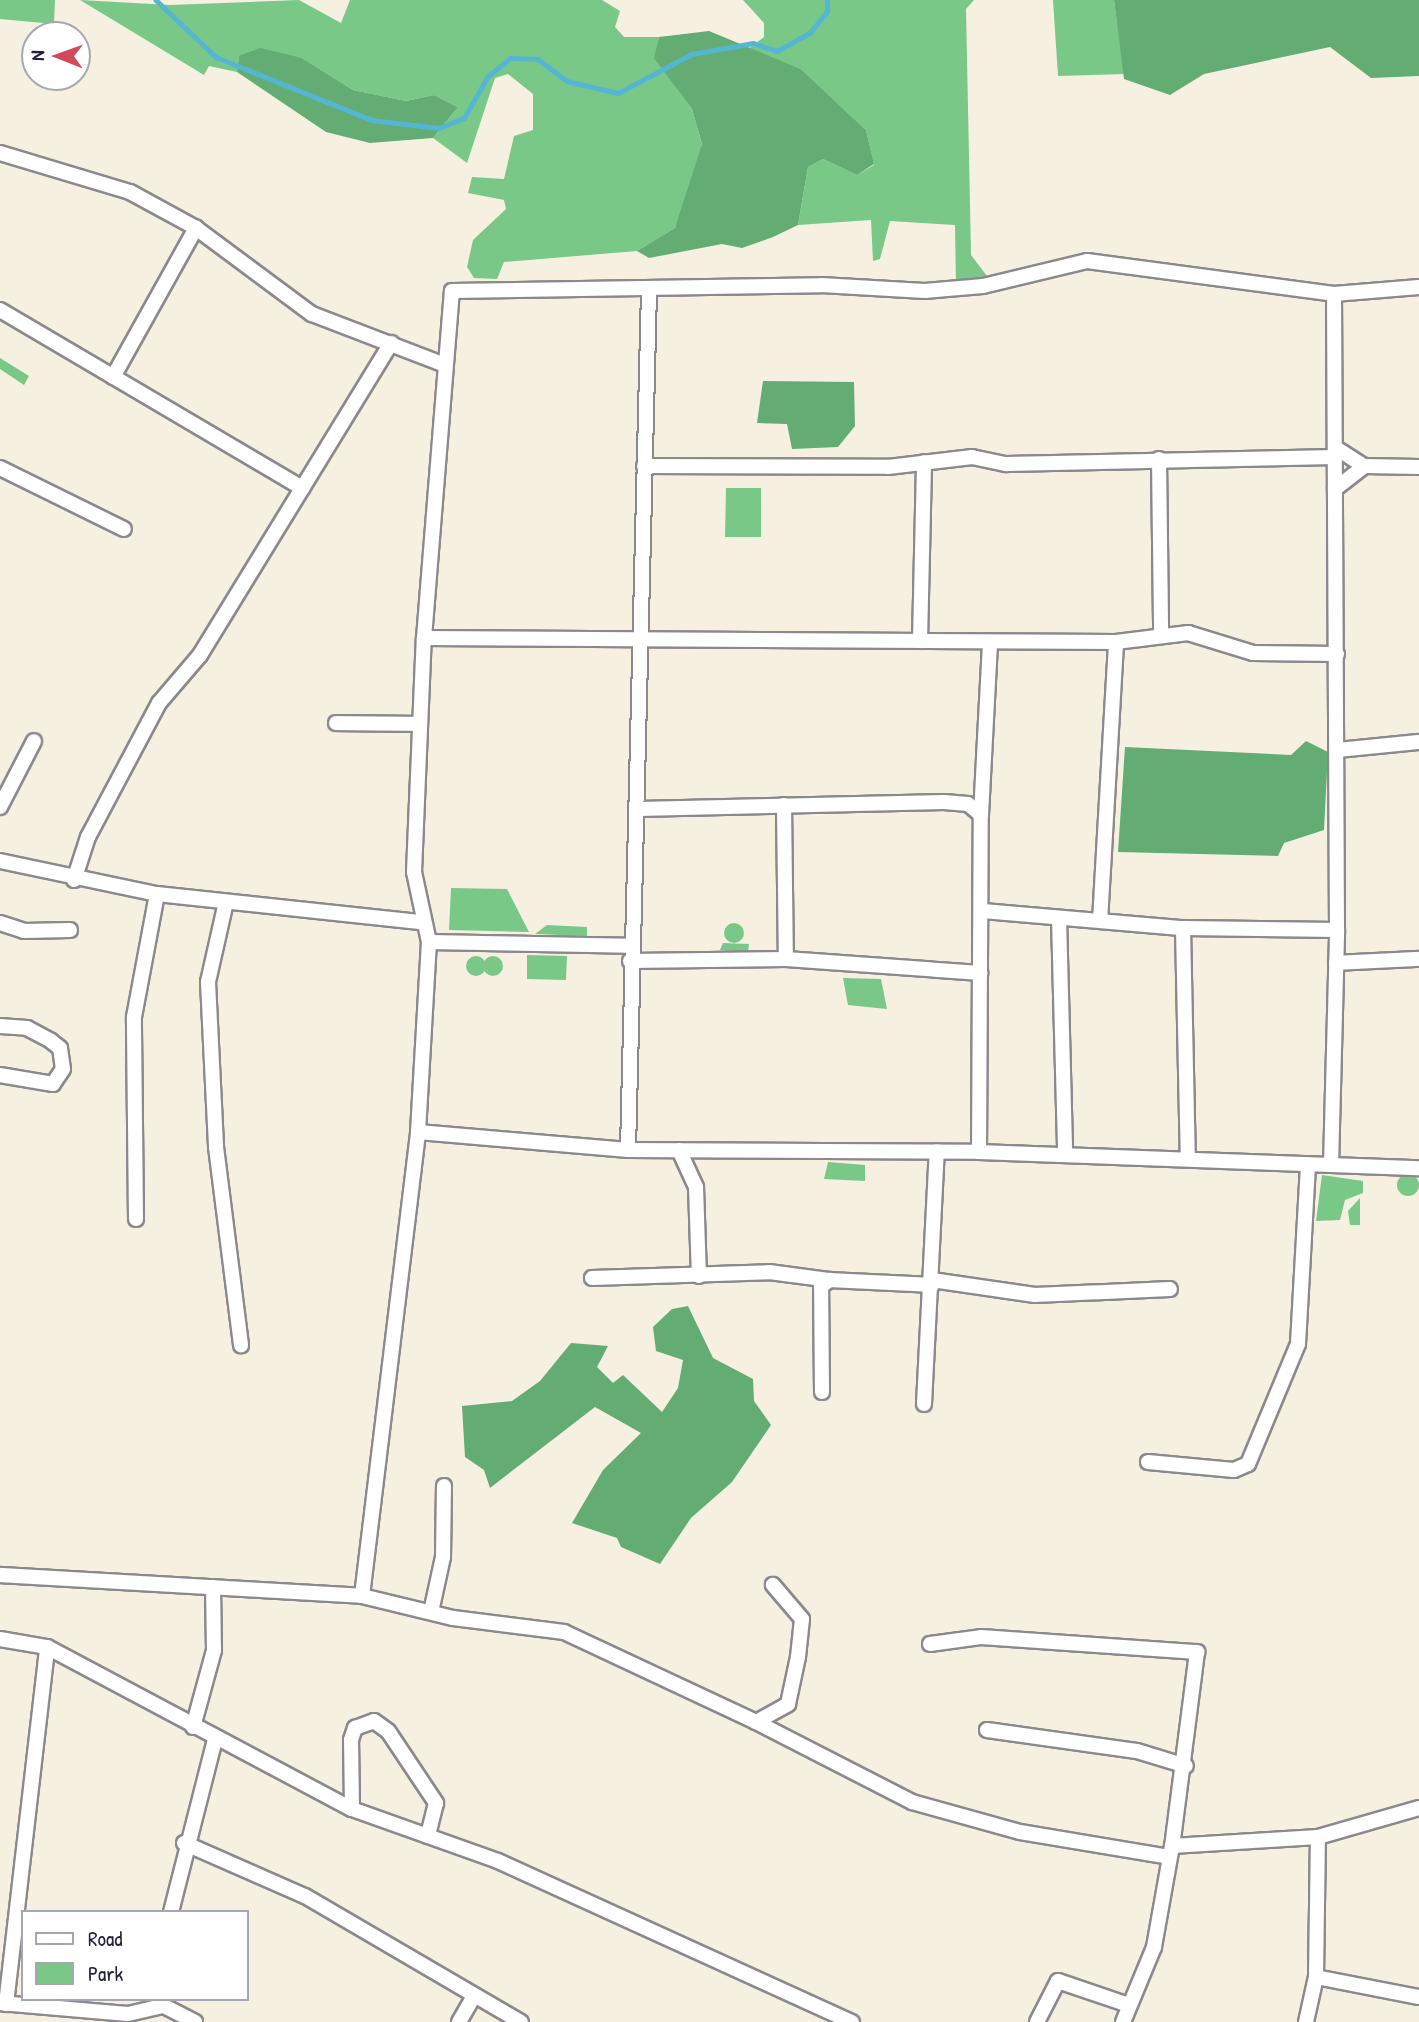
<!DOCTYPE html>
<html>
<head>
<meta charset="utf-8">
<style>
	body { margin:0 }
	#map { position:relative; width:1419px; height:2022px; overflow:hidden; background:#f5f0df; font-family:"Patrick Hand",sans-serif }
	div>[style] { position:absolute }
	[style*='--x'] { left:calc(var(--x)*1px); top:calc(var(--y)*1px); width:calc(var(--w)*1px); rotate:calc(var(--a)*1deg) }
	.green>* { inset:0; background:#7ac887 }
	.round { border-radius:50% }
	.forest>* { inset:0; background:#63ac74 }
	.stream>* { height:4.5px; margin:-2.25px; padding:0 2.25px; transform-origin:2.25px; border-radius:2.25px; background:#55b6d3 }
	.roads { filter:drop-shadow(2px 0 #8c898d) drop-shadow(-2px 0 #8c898d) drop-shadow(0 2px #8c898d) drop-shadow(0 -2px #8c898d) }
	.street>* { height:14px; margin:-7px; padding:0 7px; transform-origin:7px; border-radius:7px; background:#fff }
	span { translate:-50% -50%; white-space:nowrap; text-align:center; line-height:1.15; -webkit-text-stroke:5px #fff; paint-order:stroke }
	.legend { position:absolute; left:21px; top:1910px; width:228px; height:91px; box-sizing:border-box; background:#fff; border:2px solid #a7a7b1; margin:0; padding:9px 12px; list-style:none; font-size:21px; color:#22223b }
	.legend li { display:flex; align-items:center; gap:14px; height:35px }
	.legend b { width:35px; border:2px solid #a7a7b1 }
	.north { position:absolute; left:21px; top:21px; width:70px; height:70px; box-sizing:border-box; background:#fff; border:2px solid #a7a7b1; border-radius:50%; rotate:271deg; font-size:19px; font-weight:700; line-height:28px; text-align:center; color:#22223b }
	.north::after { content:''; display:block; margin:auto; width:24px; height:32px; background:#d1495b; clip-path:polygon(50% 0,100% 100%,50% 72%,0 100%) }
</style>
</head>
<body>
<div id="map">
	<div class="green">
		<div style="clip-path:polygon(0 0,55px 0,54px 24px,0 19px)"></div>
		<div style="clip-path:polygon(80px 0,170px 5px,299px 0,341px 23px,350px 0,602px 0,620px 11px,615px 27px,624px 37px,659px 37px,655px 58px,692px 109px,702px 144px,693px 185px,675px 228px,637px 251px,504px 262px,497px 279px,474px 278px,467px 267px,473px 240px,506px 209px,504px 200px,468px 193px,472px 177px,504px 179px,514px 136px,533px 130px,533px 94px,508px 74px,495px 78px,467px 163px,433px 138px,458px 107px,434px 95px,406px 101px,353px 90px,302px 58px,239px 56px,237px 72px,209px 66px,204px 75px)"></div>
		<div style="clip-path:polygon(743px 0,974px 0,966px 9px,971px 255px,990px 280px,956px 287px,955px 225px,890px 221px,880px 259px,873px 261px,871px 220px,798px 225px,808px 167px,823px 159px,857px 175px,874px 165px,866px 130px,801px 69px,748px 49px,764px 37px,764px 23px)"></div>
		<div style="clip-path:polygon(1053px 0,1114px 0,1124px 74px,1058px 76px)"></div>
		<div style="clip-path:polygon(0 358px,29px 376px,24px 385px,0 369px)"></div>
		<div style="clip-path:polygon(726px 488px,761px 488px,761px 537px,725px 537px)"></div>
		<div style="clip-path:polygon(451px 888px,507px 889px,529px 932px,449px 930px)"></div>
		<div class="round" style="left:724px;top:923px;width:20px;height:20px"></div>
		<div style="clip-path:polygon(547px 925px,587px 927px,587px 936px,535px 934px)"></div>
		<div style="clip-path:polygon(723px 943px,749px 944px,748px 952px,720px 950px)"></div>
		<div style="clip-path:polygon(527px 955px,567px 956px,566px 980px,527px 979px)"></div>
		<div class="round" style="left:466px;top:956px;width:20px;height:20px"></div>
		<div class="round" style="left:483px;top:956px;width:20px;height:20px"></div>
		<div style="clip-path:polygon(843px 978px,881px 979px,887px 1009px,848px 1005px)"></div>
		<div style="clip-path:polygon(828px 1162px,865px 1165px,865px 1181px,824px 1179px)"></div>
		<div class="round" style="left:1397px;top:1174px;width:22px;height:22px"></div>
		<div style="clip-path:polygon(1322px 1175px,1363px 1181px,1363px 1193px,1345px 1200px,1340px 1220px,1316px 1221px)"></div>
		<div style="clip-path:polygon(1360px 1198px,1360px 1225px,1350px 1225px,1348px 1211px)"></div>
	</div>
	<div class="forest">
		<div style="clip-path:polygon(1114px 0,1419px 0,1419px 76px,1371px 78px,1330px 47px,1204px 74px,1170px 95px,1124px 79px)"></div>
		<div style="clip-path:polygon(709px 31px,801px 69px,866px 130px,874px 164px,857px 175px,823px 159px,808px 167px,798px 225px,773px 237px,742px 248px,722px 244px,649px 258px,637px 251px,675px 228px,702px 144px,692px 109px,654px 58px,659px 37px)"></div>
		<div style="clip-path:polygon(260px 48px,302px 58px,353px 90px,406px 101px,434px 95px,458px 107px,433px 138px,370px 143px,326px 132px,237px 72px,239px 56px)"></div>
		<div style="clip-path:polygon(763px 381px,854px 382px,855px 426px,838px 447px,792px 449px,787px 424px,757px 423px)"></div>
		<div style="clip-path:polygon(1306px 741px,1328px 752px,1324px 830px,1284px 843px,1278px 856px,1118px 852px,1125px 747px,1291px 755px)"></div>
		<div style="clip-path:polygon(688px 1306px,713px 1358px,753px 1379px,754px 1401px,771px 1425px,732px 1482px,691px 1518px,660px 1564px,621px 1547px,617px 1538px,572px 1523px,603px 1470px,641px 1433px,595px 1407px,490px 1488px,484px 1470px,465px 1457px,462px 1406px,512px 1401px,540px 1381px,571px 1343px,608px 1346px,597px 1367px,613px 1383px,623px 1375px,662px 1412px,678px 1388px,683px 1360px,656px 1351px,653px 1327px,672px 1309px)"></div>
	</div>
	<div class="stream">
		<div style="--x:156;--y:0;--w:83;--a:43.5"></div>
		<div style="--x:216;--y:57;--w:168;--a:22"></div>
		<div style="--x:372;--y:120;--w:67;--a:6.8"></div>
		<div style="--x:439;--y:128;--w:27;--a:-22"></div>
		<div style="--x:464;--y:118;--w:48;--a:-60.3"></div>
		<div style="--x:488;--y:76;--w:28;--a:-39"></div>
		<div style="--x:510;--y:58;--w:28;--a:2"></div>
		<div style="--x:538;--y:59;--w:36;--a:37"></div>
		<div style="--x:567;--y:81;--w:52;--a:13.2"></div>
		<div style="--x:618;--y:93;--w:84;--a:-27.8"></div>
		<div style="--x:692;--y:54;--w:62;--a:-10.2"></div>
		<div style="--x:753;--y:43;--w:25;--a:18"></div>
		<div style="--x:777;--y:51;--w:38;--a:-29"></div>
		<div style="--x:810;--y:33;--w:28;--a:-52"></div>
		<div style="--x:827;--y:11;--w:11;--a:-90"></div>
	</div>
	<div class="roads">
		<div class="street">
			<div style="--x:0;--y:153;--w:136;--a:16.7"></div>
			<div style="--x:130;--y:192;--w:75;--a:28.6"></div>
			<div style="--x:196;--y:228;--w:144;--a:36.6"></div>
			<div style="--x:312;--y:314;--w:139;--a:21"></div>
			<div style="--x:0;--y:310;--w:351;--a:30.5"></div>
			<div style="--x:113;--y:377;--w:171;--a:-60.9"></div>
			<div style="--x:1336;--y:448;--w:33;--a:33"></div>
			<div style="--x:1364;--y:466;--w:55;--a:1"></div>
			<div style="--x:1159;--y:459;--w:174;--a:89.3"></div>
			<div style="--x:644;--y:466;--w:244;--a:0.2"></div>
			<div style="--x:888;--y:467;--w:85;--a:-6.8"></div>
			<div style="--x:972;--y:457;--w:35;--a:12"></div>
			<div style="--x:1006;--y:464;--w:329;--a:-1.2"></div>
			<div style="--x:0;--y:468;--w:138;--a:26.2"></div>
			<div style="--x:1335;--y:489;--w:37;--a:-38"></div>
			<div style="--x:424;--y:638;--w:692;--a:0.33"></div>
			<div style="--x:1116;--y:642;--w:73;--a:-7.1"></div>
			<div style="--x:1188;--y:633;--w:68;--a:17.1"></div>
			<div style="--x:1253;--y:653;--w:84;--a:0.7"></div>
			<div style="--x:920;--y:641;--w:179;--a:-88.7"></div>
			<div style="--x:336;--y:723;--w:84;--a:0.7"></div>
			<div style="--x:1337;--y:750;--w:82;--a:-5.6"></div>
			<div style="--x:784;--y:805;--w:154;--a:89.3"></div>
			<div style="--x:0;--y:807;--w:74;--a:-62.7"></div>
			<div style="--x:638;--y:809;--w:306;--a:-1.3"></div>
			<div style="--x:944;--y:802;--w:24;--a:5"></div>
			<div style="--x:968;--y:804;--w:17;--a:40"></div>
			<div style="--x:0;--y:861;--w:160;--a:11.9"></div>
			<div style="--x:157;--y:894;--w:264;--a:6.1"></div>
			<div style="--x:74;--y:880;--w:45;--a:-72"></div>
			<div style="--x:88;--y:837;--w:152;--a:-62.1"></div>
			<div style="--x:159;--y:703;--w:63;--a:-49.5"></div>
			<div style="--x:200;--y:655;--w:366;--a:-58.5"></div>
			<div style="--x:226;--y:902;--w:82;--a:102.7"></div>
			<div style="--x:208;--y:982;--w:165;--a:87.2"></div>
			<div style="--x:216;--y:1147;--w:200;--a:82.8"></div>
			<div style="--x:983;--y:911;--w:201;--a:4.9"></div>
			<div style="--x:1183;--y:928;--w:154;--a:0.7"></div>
			<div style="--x:1059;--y:918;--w:236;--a:88.5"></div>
			<div style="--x:1100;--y:921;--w:279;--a:-86.7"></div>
			<div style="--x:0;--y:923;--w:25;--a:18"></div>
			<div style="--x:24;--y:931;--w:46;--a:-1.2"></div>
			<div style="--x:1183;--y:928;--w:231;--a:88.8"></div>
			<div style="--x:429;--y:942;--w:200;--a:1.1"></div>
			<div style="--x:630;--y:961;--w:156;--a:-0.7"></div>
			<div style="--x:786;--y:959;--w:195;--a:4.1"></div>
			<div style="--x:1336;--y:963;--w:83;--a:-2.8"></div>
			<div style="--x:0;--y:1026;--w:27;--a:4"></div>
			<div style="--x:27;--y:1028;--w:27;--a:28"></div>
			<div style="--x:51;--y:1041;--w:11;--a:38"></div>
			<div style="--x:60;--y:1048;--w:21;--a:82"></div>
			<div style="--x:63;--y:1069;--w:18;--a:124"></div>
			<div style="--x:53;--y:1084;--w:54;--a:-170.4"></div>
			<div style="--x:418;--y:1132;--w:190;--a:-86.7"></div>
			<div style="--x:429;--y:942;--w:72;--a:-102.1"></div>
			<div style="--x:414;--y:872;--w:234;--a:-87.6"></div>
			<div style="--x:424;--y:638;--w:348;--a:-85.4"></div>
			<div style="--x:452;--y:291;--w:369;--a:-0.9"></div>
			<div style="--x:821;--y:285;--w:104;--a:3.3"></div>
			<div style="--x:925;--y:291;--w:58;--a:-4.9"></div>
			<div style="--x:983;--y:286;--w:107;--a:-13.5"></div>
			<div style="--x:1087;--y:261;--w:249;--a:7.6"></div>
			<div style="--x:1334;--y:294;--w:85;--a:-4.7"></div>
			<div style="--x:628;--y:1150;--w:860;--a:-88.6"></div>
			<div style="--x:679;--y:1150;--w:41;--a:65.3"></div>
			<div style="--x:696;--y:1187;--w:89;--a:88.1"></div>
			<div style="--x:979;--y:1152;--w:337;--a:-89.7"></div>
			<div style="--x:981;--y:815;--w:173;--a:-87"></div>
			<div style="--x:1331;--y:1165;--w:235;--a:-88.5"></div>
			<div style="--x:1337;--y:930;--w:636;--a:-90.27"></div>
			<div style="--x:136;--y:1219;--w:202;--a:-90.6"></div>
			<div style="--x:134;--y:1017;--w:125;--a:-79.4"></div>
			<div style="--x:592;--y:1278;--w:177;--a:-1.9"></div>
			<div style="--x:769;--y:1272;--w:62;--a:7.5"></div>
			<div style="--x:932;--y:1280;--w:104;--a:8.3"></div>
			<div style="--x:1035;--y:1295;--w:135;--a:-2.5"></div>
			<div style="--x:822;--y:1392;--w:106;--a:-90.5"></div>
			<div style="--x:821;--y:1286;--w:11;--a:-34"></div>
			<div style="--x:830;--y:1280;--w:102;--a:2.8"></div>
			<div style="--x:924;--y:1404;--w:253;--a:-87.1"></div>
			<div style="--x:1148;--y:1462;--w:86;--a:5.3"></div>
			<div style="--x:1234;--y:1470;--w:15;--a:-23"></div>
			<div style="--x:1248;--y:1464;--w:130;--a:-67.4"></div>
			<div style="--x:1298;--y:1344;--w:180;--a:-86.8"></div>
			<div style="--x:0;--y:1575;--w:363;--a:3.3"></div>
			<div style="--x:362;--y:1596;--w:467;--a:-83.1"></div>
			<div style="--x:418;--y:1132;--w:211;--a:4.9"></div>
			<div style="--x:628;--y:1150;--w:351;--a:0.3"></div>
			<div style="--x:979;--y:1152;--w:440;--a:2.1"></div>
			<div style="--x:362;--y:1596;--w:94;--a:13.6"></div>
			<div style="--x:453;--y:1618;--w:112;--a:7.2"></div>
			<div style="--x:564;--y:1632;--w:212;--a:25.1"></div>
			<div style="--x:756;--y:1722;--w:37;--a:-29"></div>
			<div style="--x:788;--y:1704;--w:48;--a:-78"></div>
			<div style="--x:798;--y:1657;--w:38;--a:-84"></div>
			<div style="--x:802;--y:1619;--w:45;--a:-130.5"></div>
			<div style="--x:431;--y:1612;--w:56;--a:-77.7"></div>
			<div style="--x:443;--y:1557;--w:71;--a:-89.2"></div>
			<div style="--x:0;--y:1639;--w:48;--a:9.7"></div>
			<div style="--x:47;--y:1647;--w:345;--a:28"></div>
			<div style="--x:352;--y:1809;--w:155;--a:19.6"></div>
			<div style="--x:498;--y:1861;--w:389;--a:24.5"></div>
			<div style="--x:930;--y:1644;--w:51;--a:-7.8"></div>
			<div style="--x:981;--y:1637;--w:217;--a:4"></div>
			<div style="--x:1197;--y:1652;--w:196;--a:97.3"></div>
			<div style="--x:756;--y:1722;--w:175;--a:27.1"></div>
			<div style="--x:912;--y:1802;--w:112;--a:15.5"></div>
			<div style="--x:1020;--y:1832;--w:151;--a:9.5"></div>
			<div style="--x:193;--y:1727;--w:80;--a:-74.7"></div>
			<div style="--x:214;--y:1650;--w:63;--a:-90.9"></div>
			<div style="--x:987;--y:1730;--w:151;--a:8"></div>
			<div style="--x:1137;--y:1751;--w:51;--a:17"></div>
			<div style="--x:352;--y:1809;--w:69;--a:-90.8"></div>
			<div style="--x:351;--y:1740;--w:13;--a:-72"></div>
			<div style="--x:355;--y:1728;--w:20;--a:-20"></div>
			<div style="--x:374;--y:1721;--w:17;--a:36"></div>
			<div style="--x:388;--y:1731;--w:87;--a:56.3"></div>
			<div style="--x:436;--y:1803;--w:34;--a:104"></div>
			<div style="--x:184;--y:1843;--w:132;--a:23.7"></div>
			<div style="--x:305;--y:1896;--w:250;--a:30.3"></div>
			<div style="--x:171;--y:1912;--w:178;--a:-75.7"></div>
			<div style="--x:1316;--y:1977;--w:105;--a:11"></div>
			<div style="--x:0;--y:2003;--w:128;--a:4.9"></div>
			<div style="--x:128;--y:2014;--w:37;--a:-13"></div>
			<div style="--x:164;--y:2006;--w:35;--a:27"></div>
			<div style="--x:6;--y:2004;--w:359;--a:-83.4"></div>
			<div style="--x:459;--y:2022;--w:30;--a:-60"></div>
			<div style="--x:1037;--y:2022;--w:46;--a:-62.9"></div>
			<div style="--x:1058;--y:1981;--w:75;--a:18.7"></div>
			<div style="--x:1123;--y:2022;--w:81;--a:-67.5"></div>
			<div style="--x:1154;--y:1947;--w:103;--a:-79.9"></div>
			<div style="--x:1172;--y:1846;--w:146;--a:-3.5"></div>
			<div style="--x:1318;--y:1837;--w:105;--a:-16"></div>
			<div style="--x:1306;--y:2022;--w:46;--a:-77.5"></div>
			<div style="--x:1316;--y:1977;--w:140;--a:-89.2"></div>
		</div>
	</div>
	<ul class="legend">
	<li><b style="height:9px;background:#fff"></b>Road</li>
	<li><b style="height:19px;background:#7ac887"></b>Park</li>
	</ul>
	<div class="north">N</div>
</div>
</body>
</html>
